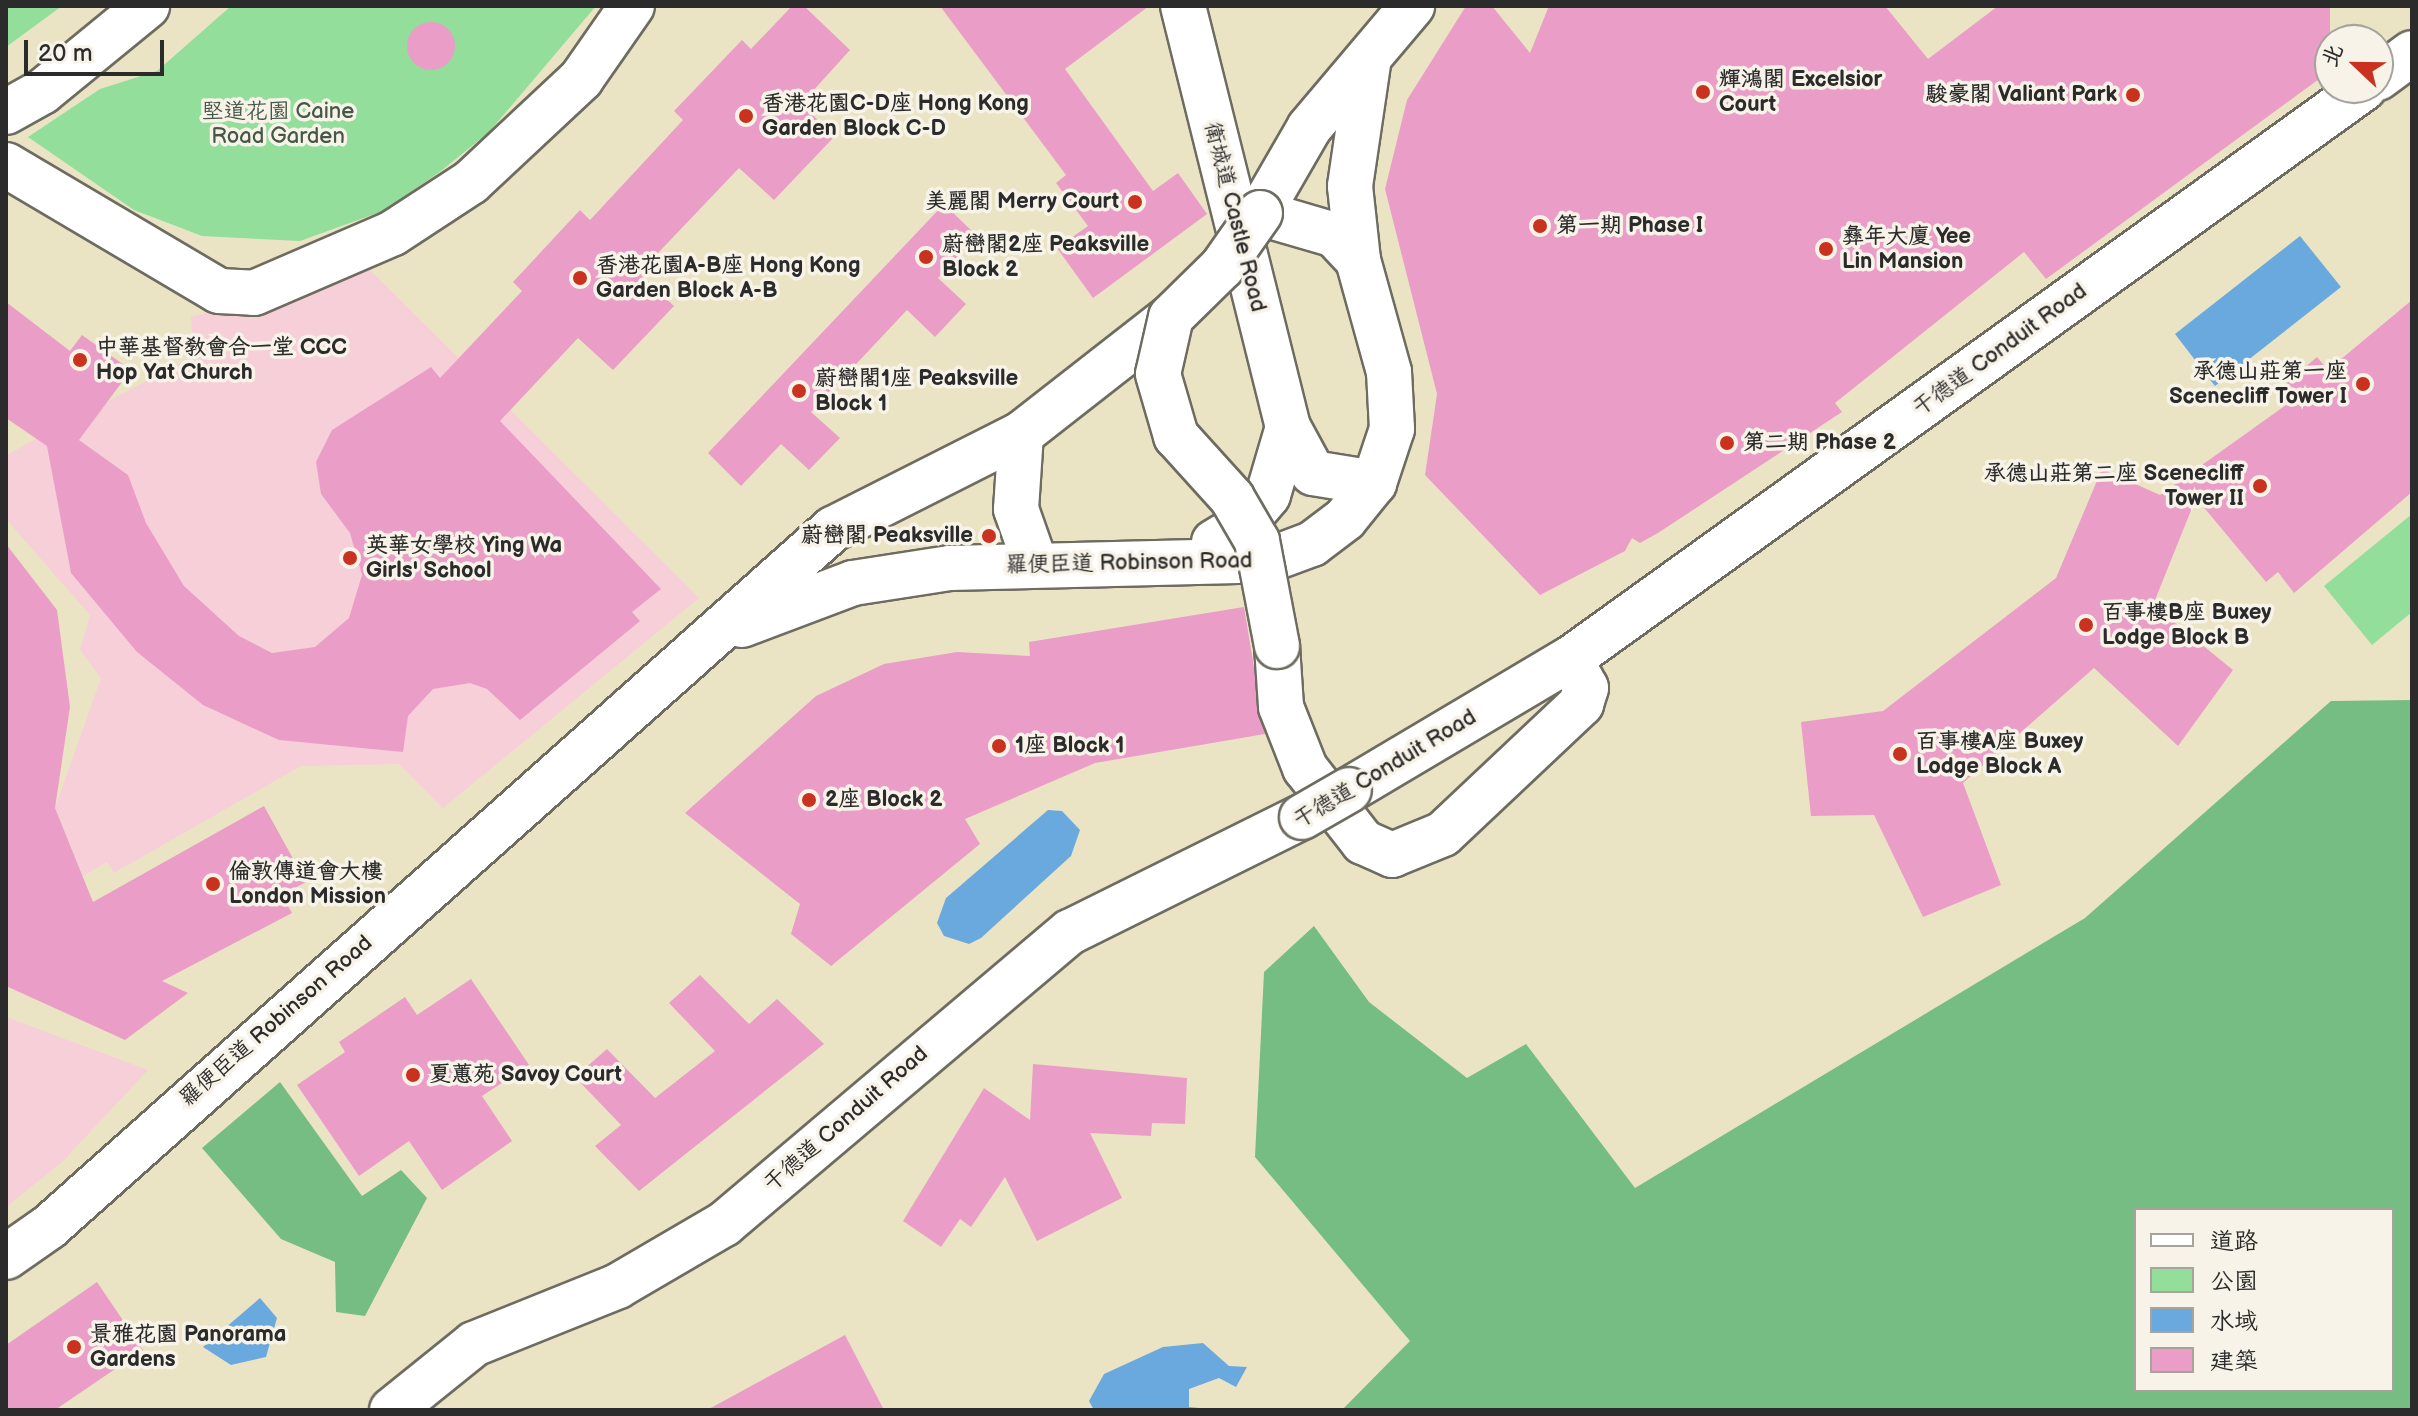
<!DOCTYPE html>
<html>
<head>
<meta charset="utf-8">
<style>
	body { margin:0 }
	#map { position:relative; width:2418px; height:1416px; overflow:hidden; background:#eae4c5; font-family:"Balsamiq Sans","LXGW WenKai TC",sans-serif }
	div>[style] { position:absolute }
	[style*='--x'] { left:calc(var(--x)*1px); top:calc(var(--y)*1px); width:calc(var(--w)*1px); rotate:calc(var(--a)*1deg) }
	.built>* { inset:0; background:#f6cfd8 }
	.green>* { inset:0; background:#92de9a }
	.forest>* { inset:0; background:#75bd82 }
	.water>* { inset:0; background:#6aa9dd }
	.building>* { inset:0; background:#ea9ec7 }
	.round { border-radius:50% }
	.roads { filter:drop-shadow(2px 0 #6e6c61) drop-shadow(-2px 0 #6e6c61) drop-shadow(0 2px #6e6c61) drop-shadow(0 -2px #6e6c61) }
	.secondary>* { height:44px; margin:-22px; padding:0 22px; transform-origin:22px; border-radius:22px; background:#fff }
	.bridges { filter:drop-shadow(2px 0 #6e6c61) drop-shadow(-2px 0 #6e6c61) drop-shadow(0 2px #6e6c61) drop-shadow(0 -2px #6e6c61) }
	.secondary-bridge>* { height:44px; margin:-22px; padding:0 22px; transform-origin:22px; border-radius:22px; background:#fff }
	.dots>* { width:22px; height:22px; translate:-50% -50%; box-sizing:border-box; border:4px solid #f7f3e8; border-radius:50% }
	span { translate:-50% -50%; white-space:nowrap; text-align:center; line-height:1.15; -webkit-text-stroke:7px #f7f3e8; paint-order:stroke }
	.poi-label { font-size:22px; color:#2b2b2b; font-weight:700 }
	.left { translate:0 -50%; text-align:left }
	.right { translate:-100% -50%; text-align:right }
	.park-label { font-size:22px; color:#455847 }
	.street-label { font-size:22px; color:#2b2b2b }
	.frame { position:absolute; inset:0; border:8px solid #2b2b2b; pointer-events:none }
	.legend { position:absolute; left:2134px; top:1208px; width:260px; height:184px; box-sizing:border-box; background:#f7f3e8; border:2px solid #a5a39c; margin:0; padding:10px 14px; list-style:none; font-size:24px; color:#2b2b2b }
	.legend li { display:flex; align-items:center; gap:16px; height:40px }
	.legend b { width:40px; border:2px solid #a5a39c }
	.north { position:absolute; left:2314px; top:24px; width:80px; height:80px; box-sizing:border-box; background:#f7f3e8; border:2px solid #a5a39c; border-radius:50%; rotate:292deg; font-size:22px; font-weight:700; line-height:32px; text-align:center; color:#2b2b2b }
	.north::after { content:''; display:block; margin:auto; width:28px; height:36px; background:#c8321e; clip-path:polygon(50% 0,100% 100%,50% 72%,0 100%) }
	.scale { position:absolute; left:24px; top:40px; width:140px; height:36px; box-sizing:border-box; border:4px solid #2b2b2b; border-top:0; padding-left:10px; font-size:24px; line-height:28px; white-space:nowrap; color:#2b2b2b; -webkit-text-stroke:6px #f7f3e8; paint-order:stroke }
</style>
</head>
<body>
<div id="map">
	<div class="built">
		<div style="clip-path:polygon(367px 267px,699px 598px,443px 808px,399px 764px,301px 766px,114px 873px,107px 862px,83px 876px,55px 808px,101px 678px,80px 650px,90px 615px,6px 519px,6px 455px,194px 356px,191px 317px)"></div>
		<div style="clip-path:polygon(6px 1017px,148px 1070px,62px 1162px,6px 1207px)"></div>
	</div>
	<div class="green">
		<div style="clip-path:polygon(6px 6px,62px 6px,6px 47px)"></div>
		<div style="clip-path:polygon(231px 6px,596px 6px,489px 132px,441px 171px,383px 211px,300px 241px,202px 236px,134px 210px,28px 137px,100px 89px,157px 71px)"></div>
		<div style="clip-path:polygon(2412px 514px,2412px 612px,2372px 645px,2324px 586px)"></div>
	</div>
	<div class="forest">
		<div style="clip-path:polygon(evenodd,2412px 700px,2412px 1410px,1342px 1410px,1410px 1341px,1255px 1157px,1264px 972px,1314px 926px,1369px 1002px,1467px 1078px,1526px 1044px,1635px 1188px,2085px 918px,2331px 701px,2412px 700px,2136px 1210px,2392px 1210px,2392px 1390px,2136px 1390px,2136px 1210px)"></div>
		<div style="clip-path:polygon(280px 1082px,362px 1196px,401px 1170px,427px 1198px,365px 1316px,336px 1312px,335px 1262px,281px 1239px,202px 1148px)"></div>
	</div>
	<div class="water">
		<div style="clip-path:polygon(2300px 236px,2341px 287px,2215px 386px,2175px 334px)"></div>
		<div style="clip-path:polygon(1048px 810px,1062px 811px,1080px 830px,1071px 856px,981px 938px,969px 944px,944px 936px,937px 923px,946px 898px)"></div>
		<div style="clip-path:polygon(260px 1298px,277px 1318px,266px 1357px,231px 1365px,203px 1347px)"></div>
		<div style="clip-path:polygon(1203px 1343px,1229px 1366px,1247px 1367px,1236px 1387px,1219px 1378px,1189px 1389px,1189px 1407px,1221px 1410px,1094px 1410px,1089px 1401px,1104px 1374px,1163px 1347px)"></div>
	</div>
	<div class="building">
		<div style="clip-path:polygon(792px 6px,804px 6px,850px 50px,801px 104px,835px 136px,774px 200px,739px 168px,639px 273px,674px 306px,613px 370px,578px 338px,500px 421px,661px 589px,632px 612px,640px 621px,520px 720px,487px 689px,470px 683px,433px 689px,408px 716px,403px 752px,279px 740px,203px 705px,137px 652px,71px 573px,47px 446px,6px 418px,6px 302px,70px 351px,82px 335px,131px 370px,79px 440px,128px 475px,146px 523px,184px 586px,239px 636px,272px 653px,315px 647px,349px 618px,362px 575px,350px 533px,321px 494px,316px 462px,332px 430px,431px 367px,440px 378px,522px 291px,513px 282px,580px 210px,590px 220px,683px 120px,674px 111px,742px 40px,751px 49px)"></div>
		<div style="clip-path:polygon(940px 6px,1149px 6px,1065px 69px,1153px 191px,1178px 173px,1207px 214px,1093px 298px,1057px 248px,1088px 226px,1056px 183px,1066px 175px)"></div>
		<div style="clip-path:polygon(1466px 6px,1492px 6px,1530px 53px,1549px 6px,1885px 6px,1928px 59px,1998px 6px,2330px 6px,2330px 71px,2046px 279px,2024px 252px,1835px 403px,1842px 412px,1658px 533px,1640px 543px,1632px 538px,1625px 551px,1540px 595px,1425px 475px,1437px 394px,1385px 189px,1407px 100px)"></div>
		<div class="round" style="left:407px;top:22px;width:48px;height:48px"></div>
		<div style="clip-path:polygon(944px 204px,977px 236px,938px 278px,966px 304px,935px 337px,907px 310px,811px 412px,840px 438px,809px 470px,781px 444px,741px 486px,708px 453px)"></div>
		<div style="clip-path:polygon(2412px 300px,2412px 492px,2294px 593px,2278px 572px,2266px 582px,2196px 498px,2153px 605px,2233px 670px,2178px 746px,2094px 668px,1963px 783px,2001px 885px,1923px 917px,1874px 815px,1811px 816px,1801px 722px,1883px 711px,2056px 578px,2102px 469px,2160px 495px,2286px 405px,2276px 392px,2317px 357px,2328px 370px)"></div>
		<div style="clip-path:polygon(6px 544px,57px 610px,70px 707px,55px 808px,93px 902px,264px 806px,306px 882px,282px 895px,292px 913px,162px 981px,188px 993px,125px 1040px,6px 986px)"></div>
		<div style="clip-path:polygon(1244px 607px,1265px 734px,1095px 763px,965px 819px,980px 844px,831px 966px,791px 934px,800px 904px,685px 813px,816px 696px,884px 664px,957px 652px,1030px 656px,1029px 642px)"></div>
		<div style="clip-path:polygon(700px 975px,749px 1024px,777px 999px,824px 1044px,639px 1191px,595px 1146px,621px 1125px,575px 1077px,607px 1049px,655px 1098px,715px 1051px,669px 1003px)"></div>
		<div style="clip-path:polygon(471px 979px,529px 1065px,482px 1096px,512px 1141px,442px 1190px,409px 1141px,359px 1176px,297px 1085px,345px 1052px,339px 1042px,405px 997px,417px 1015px)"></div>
		<div style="clip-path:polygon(1033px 1064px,1187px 1078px,1185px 1124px,1152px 1123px,1151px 1136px,1090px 1133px,1122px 1198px,1037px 1241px,1005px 1177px,971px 1227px,960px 1219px,941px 1247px,903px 1221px,984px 1088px,1030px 1120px)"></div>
		<div style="clip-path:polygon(97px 1282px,143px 1350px,55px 1410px,6px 1410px,6px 1345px)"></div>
		<div style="clip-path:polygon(845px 1335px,884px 1410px,707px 1410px)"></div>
	</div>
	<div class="roads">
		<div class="secondary">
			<div style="--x:1183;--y:6;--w:434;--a:76"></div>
			<div style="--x:1288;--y:427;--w:71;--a:106.4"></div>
			<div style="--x:1268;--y:495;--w:38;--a:130"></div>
			<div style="--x:1244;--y:524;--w:35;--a:149"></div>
			<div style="--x:2378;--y:78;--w:42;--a:-36.3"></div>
			<div style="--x:6;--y:112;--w:41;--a:-29.1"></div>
			<div style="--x:42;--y:92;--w:136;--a:-39.3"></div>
			<div style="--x:6;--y:165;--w:247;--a:30.6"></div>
			<div style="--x:219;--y:291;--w:35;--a:3"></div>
			<div style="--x:254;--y:293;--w:151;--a:-23.3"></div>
			<div style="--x:393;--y:233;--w:93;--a:-33.2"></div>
			<div style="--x:471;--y:182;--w:151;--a:-43.1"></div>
			<div style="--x:581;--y:79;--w:89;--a:-55.1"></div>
			<div style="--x:1358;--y:260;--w:34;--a:-133"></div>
			<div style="--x:1335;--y:235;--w:78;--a:-163.7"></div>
			<div style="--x:1260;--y:213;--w:98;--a:-60"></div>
			<div style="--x:1309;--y:128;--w:160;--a:-49.8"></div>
			<div style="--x:1288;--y:427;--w:52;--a:61.5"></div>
			<div style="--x:1313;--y:473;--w:62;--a:9.3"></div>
			<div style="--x:1021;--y:434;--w:75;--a:93.8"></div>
			<div style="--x:1016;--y:509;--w:57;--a:70.6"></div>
			<div style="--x:742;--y:625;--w:119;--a:-20.7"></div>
			<div style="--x:853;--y:583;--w:98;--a:-8.8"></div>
			<div style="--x:950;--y:568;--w:319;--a:-1.4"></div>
			<div style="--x:1269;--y:560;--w:46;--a:-20.4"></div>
			<div style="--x:1312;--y:544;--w:41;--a:-37.1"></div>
			<div style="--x:1345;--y:519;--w:46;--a:-51.1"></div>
			<div style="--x:1374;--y:483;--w:57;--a:-71.6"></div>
			<div style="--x:1392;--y:429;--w:57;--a:-93"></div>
			<div style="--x:1389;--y:372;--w:116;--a:-105.5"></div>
			<div style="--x:1358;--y:260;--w:74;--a:-96.2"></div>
			<div style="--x:1350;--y:186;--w:123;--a:-81.6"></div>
			<div style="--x:1277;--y:646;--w:61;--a:86.2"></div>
			<div style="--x:1281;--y:707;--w:66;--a:68.5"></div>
			<div style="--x:1305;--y:768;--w:94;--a:51.9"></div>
			<div style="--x:1363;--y:842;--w:32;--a:24"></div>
			<div style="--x:1392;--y:855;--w:55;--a:-22.4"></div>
			<div style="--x:1443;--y:834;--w:190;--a:-43.3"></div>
			<div style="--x:1581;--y:704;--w:17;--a:-73"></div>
			<div style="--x:1586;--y:688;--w:33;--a:-119"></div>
			<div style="--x:1349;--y:790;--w:257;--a:-30.7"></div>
			<div style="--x:1570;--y:659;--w:978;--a:-35.72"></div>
			<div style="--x:6;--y:1257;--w:52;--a:-34.9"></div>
			<div style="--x:49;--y:1227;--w:1050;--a:-41.68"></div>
			<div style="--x:833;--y:529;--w:211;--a:-26.8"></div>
			<div style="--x:1021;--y:434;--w:190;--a:-38"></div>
			<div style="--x:392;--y:1410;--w:105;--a:-38.8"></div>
			<div style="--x:474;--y:1344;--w:155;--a:-21.9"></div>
			<div style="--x:618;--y:1286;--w:123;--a:-30.3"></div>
			<div style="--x:724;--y:1224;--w:453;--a:-40.2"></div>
			<div style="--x:1070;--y:932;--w:259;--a:-26.4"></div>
		</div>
	</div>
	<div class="bridges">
		<div class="secondary-bridge">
			<div style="--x:1260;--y:213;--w:66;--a:125.1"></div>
			<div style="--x:1222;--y:267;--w:71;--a:135.6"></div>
			<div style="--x:1171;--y:317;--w:58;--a:102.8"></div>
			<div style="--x:1158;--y:374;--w:65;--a:73.8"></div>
			<div style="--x:1176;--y:436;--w:84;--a:47.9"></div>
			<div style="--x:1232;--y:498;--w:50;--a:59.8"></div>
			<div style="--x:1257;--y:541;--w:107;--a:79.2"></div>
			<div style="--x:1302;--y:817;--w:54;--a:-29.9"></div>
		</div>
	</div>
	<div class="dots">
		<div style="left:1703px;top:92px;background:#c8321e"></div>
		<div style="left:2133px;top:95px;background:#c8321e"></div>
		<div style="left:746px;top:116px;background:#c8321e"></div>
		<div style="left:1135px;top:202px;background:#c8321e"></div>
		<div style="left:1540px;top:226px;background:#c8321e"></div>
		<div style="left:1826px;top:249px;background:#c8321e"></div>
		<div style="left:926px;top:257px;background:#c8321e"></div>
		<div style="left:580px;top:278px;background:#c8321e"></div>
		<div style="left:80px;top:360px;background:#c8321e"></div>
		<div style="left:2363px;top:384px;background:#c8321e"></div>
		<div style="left:799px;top:391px;background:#c8321e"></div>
		<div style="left:1727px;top:443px;background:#c8321e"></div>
		<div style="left:2260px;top:486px;background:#c8321e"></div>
		<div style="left:989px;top:536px;background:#c8321e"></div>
		<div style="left:350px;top:558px;background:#c8321e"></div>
		<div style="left:2086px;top:625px;background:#c8321e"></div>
		<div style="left:999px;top:746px;background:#c8321e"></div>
		<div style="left:1900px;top:754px;background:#c8321e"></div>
		<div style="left:809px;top:800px;background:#c8321e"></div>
		<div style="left:213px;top:884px;background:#c8321e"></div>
		<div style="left:413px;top:1075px;background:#c8321e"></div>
		<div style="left:74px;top:1347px;background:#c8321e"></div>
	</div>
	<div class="poi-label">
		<span class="left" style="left:1719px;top:92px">輝鴻閣 Excelsior<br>Court</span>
		<span class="right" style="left:2117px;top:95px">駿豪閣 Valiant Park</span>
		<span class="left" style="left:762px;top:116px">香港花園C-D座 Hong Kong<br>Garden Block C-D</span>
		<span class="right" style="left:1119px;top:202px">美麗閣 Merry Court</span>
		<span class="left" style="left:1556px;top:226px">第一期 Phase I</span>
		<span class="left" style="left:1842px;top:249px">彝年大廈 Yee<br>Lin Mansion</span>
		<span class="left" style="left:942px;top:257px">蔚巒閣2座 Peaksville<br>Block 2</span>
		<span class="left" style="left:596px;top:278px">香港花園A-B座 Hong Kong<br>Garden Block A-B</span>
		<span class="left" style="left:96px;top:360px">中華基督教會合一堂 CCC<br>Hop Yat Church</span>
		<span class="right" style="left:2347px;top:384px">承德山莊第一座<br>Scenecliff Tower I</span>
		<span class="left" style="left:815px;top:391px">蔚巒閣1座 Peaksville<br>Block 1</span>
		<span class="left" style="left:1743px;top:443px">第二期 Phase 2</span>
		<span class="right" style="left:2244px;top:486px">承德山莊第二座 Scenecliff<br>Tower II</span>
		<span class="right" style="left:973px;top:536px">蔚巒閣 Peaksville</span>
		<span class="left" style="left:366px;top:558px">英華女學校 Ying Wa<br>Girls' School</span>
		<span class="left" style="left:2102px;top:625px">百事樓B座 Buxey<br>Lodge Block B</span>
		<span class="left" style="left:1916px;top:754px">百事樓A座 Buxey<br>Lodge Block A</span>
		<span class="left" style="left:1015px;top:746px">1座 Block 1</span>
		<span class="left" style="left:825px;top:800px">2座 Block 2</span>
		<span class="left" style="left:229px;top:884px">倫敦傳道會大樓<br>London Mission</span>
		<span class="left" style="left:429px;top:1075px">夏蕙苑 Savoy Court</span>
		<span class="left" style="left:90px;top:1347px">景雅花園 Panorama<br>Gardens</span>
	</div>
	<div class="park-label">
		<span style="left:278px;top:124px">堅道花園 Caine<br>Road Garden</span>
	</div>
	<div class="street-label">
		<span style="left:1235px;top:217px;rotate:76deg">衛城道 Castle Road</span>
		<span style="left:2000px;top:350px;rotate:-36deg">干德道 Conduit Road</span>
		<span style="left:1129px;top:563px;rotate:-1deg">羅便臣道 Robinson Road</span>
		<span style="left:1385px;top:769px;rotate:-31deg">干德道 Conduit Road</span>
		<span style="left:276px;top:1021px;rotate:-41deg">羅便臣道 Robinson Road</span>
		<span style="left:846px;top:1119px;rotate:-41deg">干德道 Conduit Road</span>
	</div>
	<div class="frame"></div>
	<ul class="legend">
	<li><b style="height:10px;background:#fff"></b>道路</li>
	<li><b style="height:22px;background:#92de9a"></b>公園</li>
	<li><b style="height:22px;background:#6aa9dd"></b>水域</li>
	<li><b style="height:22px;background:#ea9ec7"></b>建築</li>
	</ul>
	<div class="north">北</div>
	<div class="scale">20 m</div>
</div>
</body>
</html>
